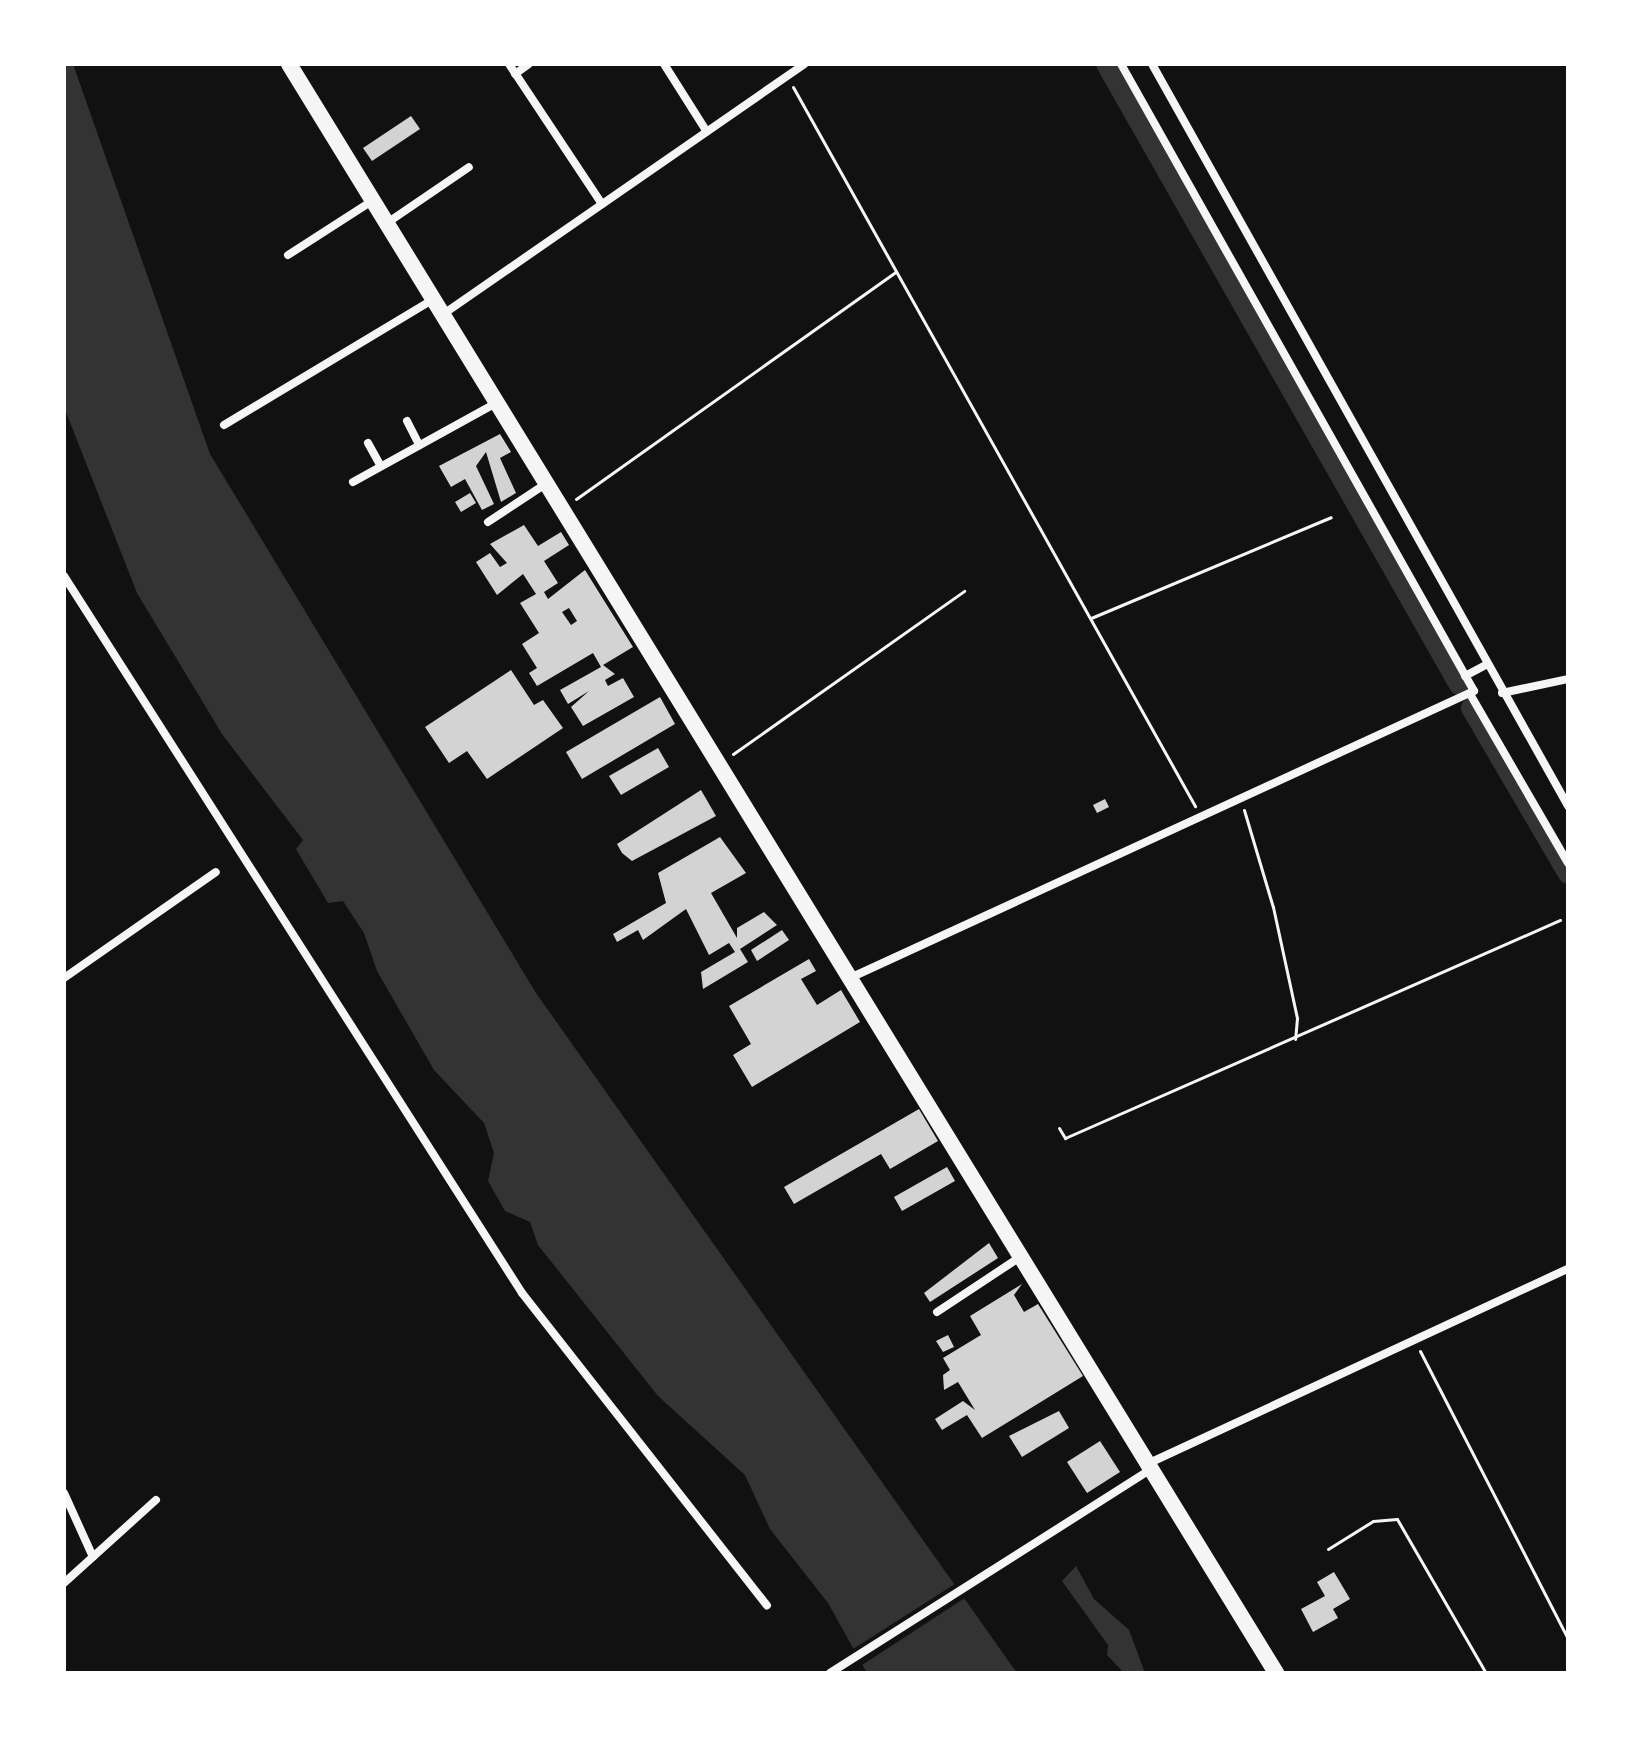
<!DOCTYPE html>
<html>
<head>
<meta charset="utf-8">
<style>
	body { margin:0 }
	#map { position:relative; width:1632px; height:1737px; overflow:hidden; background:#111; font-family:"DejaVu Sans",sans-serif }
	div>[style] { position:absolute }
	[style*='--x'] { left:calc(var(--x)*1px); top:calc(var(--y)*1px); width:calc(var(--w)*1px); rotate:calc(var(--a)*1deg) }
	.water>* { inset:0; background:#333 }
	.pier>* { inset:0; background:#111 }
	.canal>* { height:20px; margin:-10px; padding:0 10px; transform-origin:10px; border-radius:10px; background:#333 }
	.building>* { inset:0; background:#d3d3d3 }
	.path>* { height:3px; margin:-1.5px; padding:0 1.5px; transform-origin:1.5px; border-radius:1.5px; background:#f5f5f5 }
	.minor>* { height:8px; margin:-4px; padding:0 4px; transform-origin:4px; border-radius:4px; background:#f5f5f5 }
	.secondary>* { height:16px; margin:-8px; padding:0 8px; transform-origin:8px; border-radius:8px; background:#f5f5f5 }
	span { translate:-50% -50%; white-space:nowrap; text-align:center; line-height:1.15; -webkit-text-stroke:6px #fff; paint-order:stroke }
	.frame { position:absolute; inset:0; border:66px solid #fff; pointer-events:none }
</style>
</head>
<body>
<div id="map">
	<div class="water">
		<div style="clip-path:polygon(64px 64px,73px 64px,210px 454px,536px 993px,1017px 1673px,867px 1673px,828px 1603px,770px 1529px,745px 1475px,658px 1396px,538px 1245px,530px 1222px,505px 1211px,488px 1181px,494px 1153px,484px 1123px,434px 1070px,377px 971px,364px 933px,343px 901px,328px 903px,296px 849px,303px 840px,222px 734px,137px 593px,64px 407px)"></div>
		<div style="clip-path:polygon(1076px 1566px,1094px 1599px,1129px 1630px,1145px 1673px,1124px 1673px,1107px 1655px,1108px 1645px,1062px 1581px)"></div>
	</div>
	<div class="pier">
		<div style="clip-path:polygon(958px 1582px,968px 1596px,859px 1667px,850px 1651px)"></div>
	</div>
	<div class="canal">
		<div style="--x:1106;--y:64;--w:714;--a:60.38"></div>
		<div style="--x:1471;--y:708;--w:192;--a:59.7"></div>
	</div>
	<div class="building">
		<div style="clip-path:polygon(411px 116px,420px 129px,372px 161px,363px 148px)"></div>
		<div style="clip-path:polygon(500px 434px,511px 452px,500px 458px,516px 493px,501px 502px,486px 452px,476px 466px,494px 504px,482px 510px,465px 479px,451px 487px,439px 466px)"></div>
		<div style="clip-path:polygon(470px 493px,476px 503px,461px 512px,455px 502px)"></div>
		<div style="clip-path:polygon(evenodd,524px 525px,538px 546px,561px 532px,569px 545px,544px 561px,558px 583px,544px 592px,548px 599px,585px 570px,633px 647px,603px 665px,615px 674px,605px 680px,608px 686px,623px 678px,634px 697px,583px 726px,571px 707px,589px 691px,568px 704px,560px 690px,601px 667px,593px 653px,537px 686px,529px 673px,537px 668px,522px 644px,539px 633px,520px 603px,536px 594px,523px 574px,497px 595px,476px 562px,490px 553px,500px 567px,507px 563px,490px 544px,524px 525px,569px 608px,577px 621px,571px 625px,562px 612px,569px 608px)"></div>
		<div style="clip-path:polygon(511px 670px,534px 705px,543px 700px,563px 728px,487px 779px,467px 751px,449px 763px,425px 727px)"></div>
		<div style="clip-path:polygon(660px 697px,675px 724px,582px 779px,566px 752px)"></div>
		<div style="clip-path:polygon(658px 748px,669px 767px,621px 795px,609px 776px)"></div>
		<div style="clip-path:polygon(701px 790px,716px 816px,632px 861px,622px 853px,617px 844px)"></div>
		<div style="clip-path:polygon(1105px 799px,1109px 807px,1097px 813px,1093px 805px)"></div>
		<div style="clip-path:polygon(720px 837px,746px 873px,711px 893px,737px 938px,737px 928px,764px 912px,777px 925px,740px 949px,748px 962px,703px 989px,701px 972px,735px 952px,729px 943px,709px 955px,686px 909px,643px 940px,638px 930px,617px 942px,613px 934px,666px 903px,658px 873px)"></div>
		<div style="clip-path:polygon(782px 930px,789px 940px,757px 961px,751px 950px)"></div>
		<div style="clip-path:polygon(809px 959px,816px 971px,801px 979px,817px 1005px,841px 990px,860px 1022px,752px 1087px,733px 1055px,751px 1044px,729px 1006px)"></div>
		<div style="clip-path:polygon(919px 1109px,938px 1141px,890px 1169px,881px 1154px,794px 1204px,784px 1187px)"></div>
		<div style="clip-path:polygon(947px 1167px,955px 1181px,902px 1211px,894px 1197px)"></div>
		<div style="clip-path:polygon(989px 1243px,998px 1258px,930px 1302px,924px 1293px)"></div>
		<div style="clip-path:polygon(1022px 1284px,1014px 1295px,1024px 1312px,1038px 1304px,1083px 1376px,982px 1438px,967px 1415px,942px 1430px,935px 1419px,963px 1401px,975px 1410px,958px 1382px,944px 1390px,943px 1375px,950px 1370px,943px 1358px,981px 1335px,970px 1316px)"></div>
		<div style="clip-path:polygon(948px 1335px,954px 1347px,943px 1352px,936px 1341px)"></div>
		<div style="clip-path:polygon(1059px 1411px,1069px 1428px,1022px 1457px,1009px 1436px)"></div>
		<div style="clip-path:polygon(1100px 1441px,1120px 1472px,1087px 1493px,1067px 1462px)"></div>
		<div style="clip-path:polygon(1334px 1572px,1350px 1599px,1333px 1609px,1338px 1618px,1313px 1632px,1301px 1609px,1325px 1596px,1317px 1582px)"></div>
	</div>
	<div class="path">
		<div style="--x:793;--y:87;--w:824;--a:60.79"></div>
		<div style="--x:576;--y:499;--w:392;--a:-35.4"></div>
		<div style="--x:1091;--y:618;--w:260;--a:-22.8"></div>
		<div style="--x:733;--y:754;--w:283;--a:-35.2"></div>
		<div style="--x:1244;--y:810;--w:101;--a:73.4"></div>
		<div style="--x:1273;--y:907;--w:114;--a:77.8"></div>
		<div style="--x:1297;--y:1018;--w:21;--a:95"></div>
		<div style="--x:1059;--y:1128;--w:12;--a:59"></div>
		<div style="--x:1065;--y:1138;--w:541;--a:-23.77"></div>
		<div style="--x:1420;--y:1351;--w:324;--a:62.8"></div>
		<div style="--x:1328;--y:1549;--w:53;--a:-31.9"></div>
		<div style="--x:1373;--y:1521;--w:24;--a:-5"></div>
		<div style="--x:1397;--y:1519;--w:178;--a:60"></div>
	</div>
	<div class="minor">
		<div style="--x:509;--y:64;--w:168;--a:56.4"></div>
		<div style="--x:664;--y:64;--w:80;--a:57.7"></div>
		<div style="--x:1152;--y:64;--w:851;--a:60.72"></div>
		<div style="--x:515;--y:74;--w:17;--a:-36"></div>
		<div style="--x:387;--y:223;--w:99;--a:-34.3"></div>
		<div style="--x:288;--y:255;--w:100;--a:-32.7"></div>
		<div style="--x:442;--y:315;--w:441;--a:-34.7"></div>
		<div style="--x:407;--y:421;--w:27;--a:63"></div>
		<div style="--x:224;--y:425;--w:243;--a:-31"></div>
		<div style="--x:368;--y:443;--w:26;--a:61"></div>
		<div style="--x:353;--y:482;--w:163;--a:-28.9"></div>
		<div style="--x:488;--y:522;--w:71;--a:-33.5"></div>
		<div style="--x:64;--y:576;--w:851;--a:57.43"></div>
		<div style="--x:522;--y:1293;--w:397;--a:51.9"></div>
		<div style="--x:1465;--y:676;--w:24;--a:-28"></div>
		<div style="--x:1502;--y:693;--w:67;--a:-12"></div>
		<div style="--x:1470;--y:694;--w:195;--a:59.9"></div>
		<div style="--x:64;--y:978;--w:185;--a:-34.9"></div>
		<div style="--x:850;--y:978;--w:687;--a:-24.7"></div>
		<div style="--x:1474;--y:691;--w:720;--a:-119.38"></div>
		<div style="--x:937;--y:1312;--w:103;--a:-33.5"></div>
		<div style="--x:1145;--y:1465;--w:466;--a:-24.9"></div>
		<div style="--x:64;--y:1493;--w:70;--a:65.6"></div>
		<div style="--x:64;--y:1583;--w:124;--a:-42.1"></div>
		<div style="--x:830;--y:1673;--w:377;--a:-32.4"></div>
	</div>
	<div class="secondary">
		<div style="--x:289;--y:64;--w:1888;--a:58.47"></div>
	</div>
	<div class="frame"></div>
</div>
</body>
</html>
